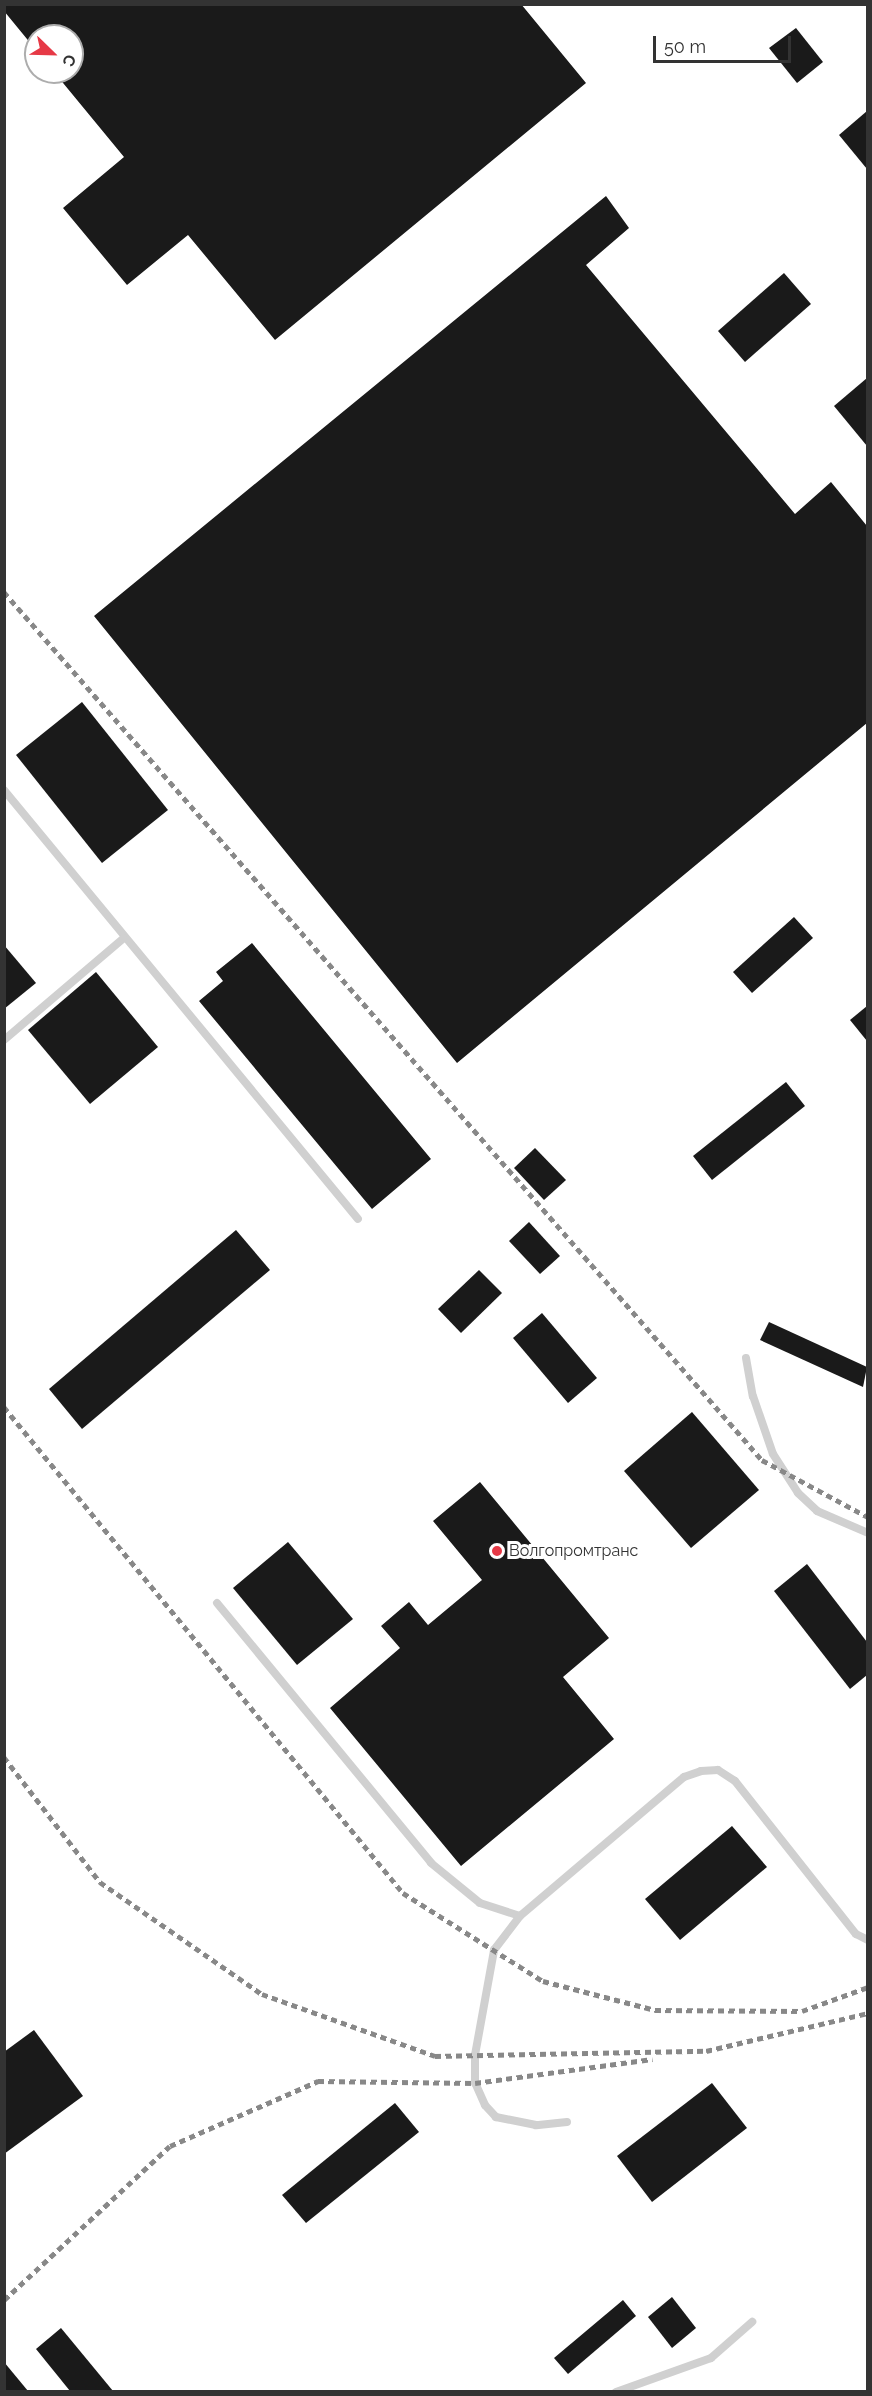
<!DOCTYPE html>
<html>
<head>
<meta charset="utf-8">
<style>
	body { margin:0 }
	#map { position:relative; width:872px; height:2396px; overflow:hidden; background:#fff; font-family:Raleway,sans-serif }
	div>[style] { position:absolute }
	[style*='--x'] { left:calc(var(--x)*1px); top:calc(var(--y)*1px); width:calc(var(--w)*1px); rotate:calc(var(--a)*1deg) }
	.building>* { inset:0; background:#1a1a1a }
	.service>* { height:8px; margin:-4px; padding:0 4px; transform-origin:4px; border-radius:4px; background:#d0d0d0 }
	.rail>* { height:4.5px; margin-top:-2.25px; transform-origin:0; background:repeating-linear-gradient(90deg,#888 0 6px,transparent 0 10.5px) }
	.dots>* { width:16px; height:16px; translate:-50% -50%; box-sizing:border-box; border:3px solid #fff; border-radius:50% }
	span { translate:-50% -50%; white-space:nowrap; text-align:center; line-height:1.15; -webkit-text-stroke:6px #fff; paint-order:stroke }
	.poi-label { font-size:16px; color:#333 }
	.left { translate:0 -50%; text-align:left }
	.frame { position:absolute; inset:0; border:6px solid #333; pointer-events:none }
	.north { position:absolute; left:24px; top:24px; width:60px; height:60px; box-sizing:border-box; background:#fff; border:2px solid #adadad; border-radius:50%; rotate:113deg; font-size:16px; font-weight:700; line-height:24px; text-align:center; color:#333 }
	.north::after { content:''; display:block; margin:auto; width:21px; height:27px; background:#e63946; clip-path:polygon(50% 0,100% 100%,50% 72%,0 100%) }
	.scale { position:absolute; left:653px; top:36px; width:138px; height:27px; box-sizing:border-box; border:3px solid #333; border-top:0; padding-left:8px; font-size:18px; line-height:21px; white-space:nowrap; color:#333; -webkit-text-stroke:4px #fff; paint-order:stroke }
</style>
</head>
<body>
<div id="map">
	<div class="building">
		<div style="clip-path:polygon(4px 4px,521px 4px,586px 83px,275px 340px,188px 235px,127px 285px,63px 208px,124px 157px,54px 72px,72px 72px,72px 36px,36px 36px,36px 50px,4px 11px)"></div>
		<div style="clip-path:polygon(796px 28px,823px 62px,797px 83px,769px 48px)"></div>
		<div style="clip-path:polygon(867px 111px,867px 169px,839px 135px)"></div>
		<div style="clip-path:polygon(606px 196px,629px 228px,586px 265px,795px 514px,831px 482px,867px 526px,867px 723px,457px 1063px,94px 616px)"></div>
		<div style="clip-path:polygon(784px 273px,811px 304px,745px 362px,718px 331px)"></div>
		<div style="clip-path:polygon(867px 378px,867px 446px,834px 406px)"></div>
		<div style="clip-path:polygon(82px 702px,168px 810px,102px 863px,16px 755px)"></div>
		<div style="clip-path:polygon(794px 917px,813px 938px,752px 993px,733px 972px)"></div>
		<div style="clip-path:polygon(252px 943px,431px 1159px,372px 1209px,199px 1001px,223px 981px,216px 972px)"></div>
		<div style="clip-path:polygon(4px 945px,36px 983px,4px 1009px)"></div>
		<div style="clip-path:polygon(96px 972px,158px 1047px,90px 1104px,28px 1030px)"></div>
		<div style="clip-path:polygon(867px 1006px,867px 1041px,850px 1020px)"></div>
		<div style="clip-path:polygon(786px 1082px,805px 1106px,712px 1180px,693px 1156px)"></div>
		<div style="clip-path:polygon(535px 1148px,566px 1180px,544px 1200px,514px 1168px)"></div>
		<div style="clip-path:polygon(529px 1222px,560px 1256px,540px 1274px,509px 1241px)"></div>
		<div style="clip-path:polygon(236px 1230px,270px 1270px,82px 1429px,49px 1389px)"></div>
		<div style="clip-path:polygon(479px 1270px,502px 1293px,461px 1333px,438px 1309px)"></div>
		<div style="clip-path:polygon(542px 1313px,597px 1378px,568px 1403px,513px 1338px)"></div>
		<div style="clip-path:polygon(769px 1322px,867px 1367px,863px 1387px,760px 1340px)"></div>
		<div style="clip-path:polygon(692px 1412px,759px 1490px,691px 1548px,624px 1471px)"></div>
		<div style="clip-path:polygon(480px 1482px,609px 1638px,563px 1677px,614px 1739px,461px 1866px,330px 1708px,400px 1648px,381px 1626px,409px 1602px,428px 1625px,482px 1580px,433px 1521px)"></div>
		<div style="clip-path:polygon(288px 1542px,353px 1619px,297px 1665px,233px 1588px)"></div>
		<div style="clip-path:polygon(807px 1564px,867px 1642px,867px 1675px,850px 1689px,774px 1591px)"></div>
		<div style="clip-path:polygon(732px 1826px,767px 1867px,680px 1940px,645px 1899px)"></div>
		<div style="clip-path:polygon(34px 2030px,83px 2096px,4px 2154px,4px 2052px)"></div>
		<div style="clip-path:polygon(712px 2083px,747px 2128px,652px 2202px,617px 2156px)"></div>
		<div style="clip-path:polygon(395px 2103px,419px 2132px,306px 2223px,282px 2195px)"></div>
		<div style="clip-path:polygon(672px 2297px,696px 2328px,672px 2348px,648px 2317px)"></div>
		<div style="clip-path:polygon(623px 2300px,636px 2316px,568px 2374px,554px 2358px)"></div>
		<div style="clip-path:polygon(61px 2328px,113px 2391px,70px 2391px,36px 2349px)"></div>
		<div style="clip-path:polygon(4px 2362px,28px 2391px,4px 2391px)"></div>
	</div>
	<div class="service">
		<div style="--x:4;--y:790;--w:556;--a:50.47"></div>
		<div style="--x:4;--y:1040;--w:157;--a:-40.4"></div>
		<div style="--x:746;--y:1358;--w:39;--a:80"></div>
		<div style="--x:753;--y:1396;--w:61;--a:71"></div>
		<div style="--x:773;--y:1454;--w:46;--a:57.3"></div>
		<div style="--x:798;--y:1493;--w:26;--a:43"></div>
		<div style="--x:817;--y:1511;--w:56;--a:23.3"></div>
		<div style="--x:217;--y:1603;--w:337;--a:50.5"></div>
		<div style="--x:431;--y:1863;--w:63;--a:39.2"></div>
		<div style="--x:480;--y:1903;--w:42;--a:18"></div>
		<div style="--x:567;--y:2122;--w:31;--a:174"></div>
		<div style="--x:536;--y:2125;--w:41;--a:-168.7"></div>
		<div style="--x:496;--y:2117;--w:16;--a:-133"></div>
		<div style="--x:485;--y:2105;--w:24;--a:-114"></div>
		<div style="--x:475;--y:2083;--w:28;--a:-90"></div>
		<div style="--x:475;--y:2055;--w:107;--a:-79.7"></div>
		<div style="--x:494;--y:1950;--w:43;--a:-52.6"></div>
		<div style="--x:520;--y:1916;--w:215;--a:-40.3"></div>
		<div style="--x:684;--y:1777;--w:18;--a:-19"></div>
		<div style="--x:701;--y:1771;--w:17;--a:-3"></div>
		<div style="--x:718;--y:1770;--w:20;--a:33"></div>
		<div style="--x:735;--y:1781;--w:195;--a:51.7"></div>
		<div style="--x:856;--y:1934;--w:13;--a:27"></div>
		<div style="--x:616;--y:2392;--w:101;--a:-19.7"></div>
		<div style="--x:711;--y:2358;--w:55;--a:-41.3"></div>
	</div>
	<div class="rail">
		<div style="--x:4;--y:592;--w:1152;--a:48.87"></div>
		<div style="--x:762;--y:1460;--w:120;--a:28.3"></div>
		<div style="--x:4;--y:1407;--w:629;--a:50.61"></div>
		<div style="--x:403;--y:1893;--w:165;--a:32.2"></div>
		<div style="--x:543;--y:1981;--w:116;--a:14.5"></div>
		<div style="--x:655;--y:2010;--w:147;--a:0.4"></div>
		<div style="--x:802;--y:2011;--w:70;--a:-20"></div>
		<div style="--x:4;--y:1757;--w:158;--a:52.5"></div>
		<div style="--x:100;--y:1882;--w:197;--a:34.7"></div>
		<div style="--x:262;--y:1994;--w:184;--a:19.7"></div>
		<div style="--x:435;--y:2056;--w:271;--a:-1.1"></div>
		<div style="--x:706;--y:2051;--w:166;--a:-13.2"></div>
		<div style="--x:4;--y:2300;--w:226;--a:-42.9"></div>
		<div style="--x:170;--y:2146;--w:162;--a:-23.7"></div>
		<div style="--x:318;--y:2081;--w:157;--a:0.7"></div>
		<div style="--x:475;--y:2083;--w:179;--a:-7.7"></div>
	</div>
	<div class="dots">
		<div style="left:497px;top:1551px;background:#e63946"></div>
	</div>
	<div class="poi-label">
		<span class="left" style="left:509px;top:1551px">Волгопромтранс</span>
	</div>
	<div class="frame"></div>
	<div class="north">С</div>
	<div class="scale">50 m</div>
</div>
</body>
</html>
